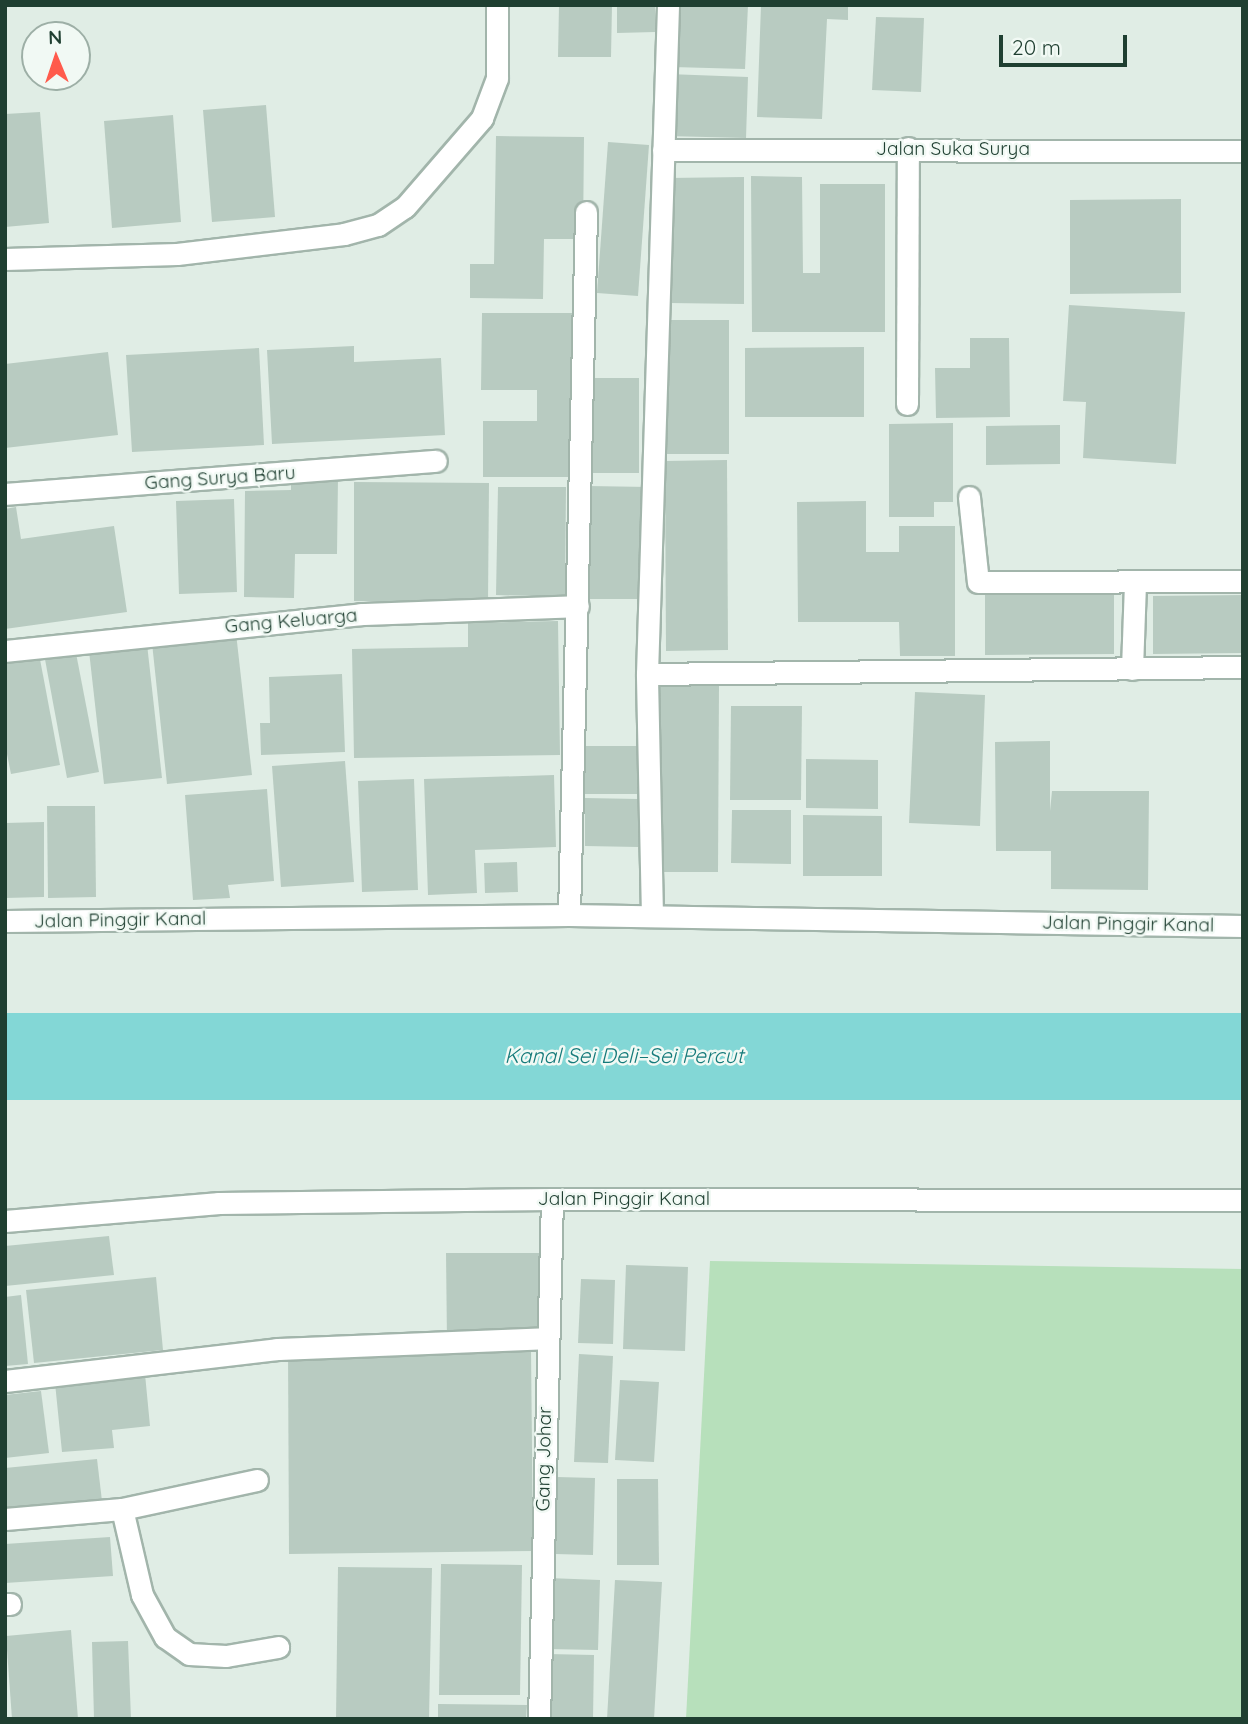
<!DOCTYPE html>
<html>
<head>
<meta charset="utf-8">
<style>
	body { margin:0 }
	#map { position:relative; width:1248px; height:1724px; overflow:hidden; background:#e0ede5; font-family:Quicksand,sans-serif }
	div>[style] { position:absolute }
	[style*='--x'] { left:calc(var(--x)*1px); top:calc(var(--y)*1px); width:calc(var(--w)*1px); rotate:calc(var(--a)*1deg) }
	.green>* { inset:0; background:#b7e0bb }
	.water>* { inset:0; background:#83d7d6 }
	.building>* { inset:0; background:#b8cbc1 }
	.roads { filter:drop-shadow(2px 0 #a2b5ab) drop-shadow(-2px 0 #a2b5ab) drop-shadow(0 2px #a2b5ab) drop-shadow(0 -2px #a2b5ab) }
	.service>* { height:21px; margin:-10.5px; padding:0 10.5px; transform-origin:10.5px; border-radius:10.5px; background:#fff }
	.minor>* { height:21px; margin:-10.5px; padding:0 10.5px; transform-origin:10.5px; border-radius:10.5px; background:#fff }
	span { translate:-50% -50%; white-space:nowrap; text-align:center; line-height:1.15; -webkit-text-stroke:5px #f1f9f4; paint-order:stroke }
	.street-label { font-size:19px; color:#1f3f31 }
	.water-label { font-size:21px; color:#147a7a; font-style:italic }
	.frame { position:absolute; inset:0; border:7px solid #1f3f31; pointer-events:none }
	.north { position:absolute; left:21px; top:21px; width:70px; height:70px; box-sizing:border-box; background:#f1f9f4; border:2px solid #9dafa6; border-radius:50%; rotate:358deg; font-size:19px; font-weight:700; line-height:28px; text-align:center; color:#1f3f31 }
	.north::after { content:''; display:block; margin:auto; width:24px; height:32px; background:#ff5b4c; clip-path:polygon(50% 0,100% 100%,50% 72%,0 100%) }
	.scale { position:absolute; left:999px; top:35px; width:128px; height:32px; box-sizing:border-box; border:4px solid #1f3f31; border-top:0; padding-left:9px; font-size:21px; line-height:24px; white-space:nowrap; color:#1f3f31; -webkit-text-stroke:5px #f1f9f4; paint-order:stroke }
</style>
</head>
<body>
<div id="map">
	<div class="green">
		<div style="clip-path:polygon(710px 1261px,1243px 1269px,1243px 1719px,686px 1719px)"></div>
	</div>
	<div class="water">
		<div style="clip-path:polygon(5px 1013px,1243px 1013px,1243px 1100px,5px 1100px)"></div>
	</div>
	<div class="building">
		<div style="clip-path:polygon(559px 5px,612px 5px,611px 57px,558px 57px)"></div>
		<div style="clip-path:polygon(617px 5px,655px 5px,655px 32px,617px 33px)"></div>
		<div style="clip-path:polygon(675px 5px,748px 5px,745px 69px,673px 67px)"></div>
		<div style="clip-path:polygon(761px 5px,848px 5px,848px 20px,827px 19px,822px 119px,757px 117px)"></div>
		<div style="clip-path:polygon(876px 17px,924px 18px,921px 92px,872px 90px)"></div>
		<div style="clip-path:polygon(668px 74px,748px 77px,746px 138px,666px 136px)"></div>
		<div style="clip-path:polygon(266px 105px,275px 217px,212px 222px,203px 110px)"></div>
		<div style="clip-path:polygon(40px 112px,49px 223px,5px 227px,5px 114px)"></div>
		<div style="clip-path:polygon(173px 115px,181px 222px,112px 228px,104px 121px)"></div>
		<div style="clip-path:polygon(496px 136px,584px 137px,583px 239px,544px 239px,543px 299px,470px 298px,470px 264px,494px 264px)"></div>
		<div style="clip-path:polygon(608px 142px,649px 145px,638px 296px,597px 293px)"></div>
		<div style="clip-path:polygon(751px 176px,802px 177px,803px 273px,820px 273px,820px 184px,885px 184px,885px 332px,752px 332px)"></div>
		<div style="clip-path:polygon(744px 177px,744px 304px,669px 303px,668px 178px)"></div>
		<div style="clip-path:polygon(1181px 199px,1181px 293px,1070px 294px,1070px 200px)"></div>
		<div style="clip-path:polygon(1069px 305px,1185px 312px,1176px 464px,1083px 458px,1086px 402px,1063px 401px)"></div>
		<div style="clip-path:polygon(482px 313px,572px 313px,571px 477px,483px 477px,483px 421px,537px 421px,537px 390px,481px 390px)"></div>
		<div style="clip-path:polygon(666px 320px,729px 320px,729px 454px,667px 454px)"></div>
		<div style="clip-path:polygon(970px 338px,1009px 338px,1010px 417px,936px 418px,935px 368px,970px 368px)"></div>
		<div style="clip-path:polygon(354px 346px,354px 362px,441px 358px,445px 435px,272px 444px,267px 350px)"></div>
		<div style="clip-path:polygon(864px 347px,864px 417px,745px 417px,745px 348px)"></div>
		<div style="clip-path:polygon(259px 348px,264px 445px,132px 452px,126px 355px)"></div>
		<div style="clip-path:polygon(108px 352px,118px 435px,5px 448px,5px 364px)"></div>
		<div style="clip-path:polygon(588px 378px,639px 378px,639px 473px,588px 473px)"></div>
		<div style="clip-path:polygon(953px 423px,953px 502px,934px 502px,934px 517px,889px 517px,889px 424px)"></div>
		<div style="clip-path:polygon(1060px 425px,1060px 464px,986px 465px,986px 426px)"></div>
		<div style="clip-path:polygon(727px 460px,728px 650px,666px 651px,665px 461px)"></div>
		<div style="clip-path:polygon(291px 478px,338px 478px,337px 554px,295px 554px,294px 598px,244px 597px,245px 491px,291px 490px)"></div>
		<div style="clip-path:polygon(354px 482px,489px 483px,488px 602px,354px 601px)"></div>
		<div style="clip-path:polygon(588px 486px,649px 487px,646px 599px,586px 599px)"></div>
		<div style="clip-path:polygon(498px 487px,566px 487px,565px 597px,496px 595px)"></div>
		<div style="clip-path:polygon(234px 499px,237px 592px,179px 594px,176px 501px)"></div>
		<div style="clip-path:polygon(866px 501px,866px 552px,899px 552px,899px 526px,955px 526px,955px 656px,900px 656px,899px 622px,798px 622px,797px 502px)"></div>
		<div style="clip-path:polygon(16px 507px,21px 539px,114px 526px,127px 612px,5px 629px,5px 509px)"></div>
		<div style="clip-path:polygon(985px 587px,1114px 587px,1114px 654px,985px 655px)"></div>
		<div style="clip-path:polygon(1243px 595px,1243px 653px,1153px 654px,1153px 596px)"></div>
		<div style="clip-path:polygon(558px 621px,560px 755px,354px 758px,352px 649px,468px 647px,468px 623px)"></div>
		<div style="clip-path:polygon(236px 633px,252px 775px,167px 784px,152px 643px)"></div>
		<div style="clip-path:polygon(147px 644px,162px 778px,104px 784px,89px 651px)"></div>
		<div style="clip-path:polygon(75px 648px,99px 772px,67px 778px,44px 654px)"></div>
		<div style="clip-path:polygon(39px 654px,60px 765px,11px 774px,5px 744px,5px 660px)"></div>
		<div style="clip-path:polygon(342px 674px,345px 752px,261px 755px,260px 723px,270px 723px,269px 677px)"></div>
		<div style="clip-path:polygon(656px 686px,719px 686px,718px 872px,655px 872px)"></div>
		<div style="clip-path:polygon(915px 692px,985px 695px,980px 826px,909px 823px)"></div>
		<div style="clip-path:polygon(731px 706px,802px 706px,801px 800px,730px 800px)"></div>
		<div style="clip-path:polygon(1050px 741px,1050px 811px,1052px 791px,1149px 791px,1148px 890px,1051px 889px,1051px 851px,996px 851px,995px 742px)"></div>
		<div style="clip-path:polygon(584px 746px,641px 746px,640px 794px,583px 794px)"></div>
		<div style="clip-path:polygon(806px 759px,878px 760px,878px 809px,806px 808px)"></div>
		<div style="clip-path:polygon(345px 761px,354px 882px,281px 887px,272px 766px)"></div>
		<div style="clip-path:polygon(554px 775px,556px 847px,475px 850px,477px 893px,428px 895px,424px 779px)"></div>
		<div style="clip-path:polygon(414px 779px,418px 890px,362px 892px,358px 781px)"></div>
		<div style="clip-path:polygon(267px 789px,274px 881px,228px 885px,230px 898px,193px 900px,185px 795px)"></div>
		<div style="clip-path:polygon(585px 798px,638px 799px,638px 847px,585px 846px)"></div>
		<div style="clip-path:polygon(47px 806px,95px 806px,96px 897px,48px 898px)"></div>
		<div style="clip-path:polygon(732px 810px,791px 810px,791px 864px,731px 863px)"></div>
		<div style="clip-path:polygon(803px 815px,882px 816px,882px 876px,803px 876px)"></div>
		<div style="clip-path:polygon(44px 822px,44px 897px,5px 898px,5px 823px)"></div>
		<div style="clip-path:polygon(517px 862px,518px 892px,485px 893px,484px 863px)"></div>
		<div style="clip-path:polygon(109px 1236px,114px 1275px,5px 1286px,5px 1246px)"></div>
		<div style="clip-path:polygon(446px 1253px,560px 1253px,561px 1340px,447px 1341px)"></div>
		<div style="clip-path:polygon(626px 1265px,688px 1267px,685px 1351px,623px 1349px)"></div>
		<div style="clip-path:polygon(156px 1277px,163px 1350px,34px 1363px,26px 1290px)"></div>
		<div style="clip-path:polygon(581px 1279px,615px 1280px,613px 1344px,578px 1343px)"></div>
		<div style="clip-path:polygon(21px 1295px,28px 1364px,5px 1366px,5px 1297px)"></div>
		<div style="clip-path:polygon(531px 1349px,533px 1551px,289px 1554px,288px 1350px)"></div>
		<div style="clip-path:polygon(579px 1354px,613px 1356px,608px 1463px,574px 1462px)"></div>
		<div style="clip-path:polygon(145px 1374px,150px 1426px,112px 1430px,114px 1448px,62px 1452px,55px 1383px)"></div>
		<div style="clip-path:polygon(620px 1380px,659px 1382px,654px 1462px,615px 1460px)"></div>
		<div style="clip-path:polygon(41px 1391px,49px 1453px,5px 1458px,5px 1395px)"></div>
		<div style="clip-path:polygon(97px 1459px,102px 1501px,5px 1510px,5px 1468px)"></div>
		<div style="clip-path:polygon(557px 1477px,595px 1478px,593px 1555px,555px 1554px)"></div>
		<div style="clip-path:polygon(617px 1479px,658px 1479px,659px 1565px,617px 1565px)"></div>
		<div style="clip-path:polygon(110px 1537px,113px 1576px,5px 1583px,5px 1544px)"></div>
		<div style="clip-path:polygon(441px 1564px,522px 1565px,520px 1695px,439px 1695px)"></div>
		<div style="clip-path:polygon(338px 1567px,432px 1568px,429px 1719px,336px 1719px)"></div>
		<div style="clip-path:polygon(548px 1578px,600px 1580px,598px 1650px,547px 1649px)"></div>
		<div style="clip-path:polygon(615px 1580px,662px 1582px,654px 1719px,607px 1719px)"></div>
		<div style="clip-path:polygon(71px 1630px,78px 1719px,12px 1719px,6px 1636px)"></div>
		<div style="clip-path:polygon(128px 1641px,131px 1719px,94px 1719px,92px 1642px)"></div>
		<div style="clip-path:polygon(548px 1654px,594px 1655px,593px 1719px,546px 1719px)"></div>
		<div style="clip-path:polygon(438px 1704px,527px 1705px,526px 1719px,438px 1719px)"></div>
	</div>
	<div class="roads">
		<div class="service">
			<div style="--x:969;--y:497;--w:85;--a:84"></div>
			<div style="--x:978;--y:582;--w:265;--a:-0.2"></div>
			<div style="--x:1132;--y:669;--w:87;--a:-88"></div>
			<div style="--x:5;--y:1604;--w:5;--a:0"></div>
		</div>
		<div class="minor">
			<div style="--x:663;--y:150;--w:580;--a:0.1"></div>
			<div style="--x:5;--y:259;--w:172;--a:-1.7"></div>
			<div style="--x:177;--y:254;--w:168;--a:-6.8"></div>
			<div style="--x:344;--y:234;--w:35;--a:-15"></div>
			<div style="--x:378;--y:225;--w:32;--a:-34"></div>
			<div style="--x:405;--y:207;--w:118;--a:-49.1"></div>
			<div style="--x:482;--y:118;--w:43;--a:-69.4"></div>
			<div style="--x:497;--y:78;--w:73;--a:-90"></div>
			<div style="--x:907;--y:404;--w:256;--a:-89.8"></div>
			<div style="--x:5;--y:494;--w:432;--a:-4.4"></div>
			<div style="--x:5;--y:651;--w:358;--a:-5.9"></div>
			<div style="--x:361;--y:614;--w:217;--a:-2.1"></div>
			<div style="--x:647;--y:674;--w:596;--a:-0.67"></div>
			<div style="--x:569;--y:915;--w:703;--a:-88.61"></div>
			<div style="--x:652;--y:916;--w:242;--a:-91.2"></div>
			<div style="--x:647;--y:674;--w:669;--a:-88.2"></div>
			<div style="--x:5;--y:921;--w:564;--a:-0.61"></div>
			<div style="--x:569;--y:915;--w:674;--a:0.94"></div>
			<div style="--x:5;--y:1221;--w:215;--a:-4.8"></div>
			<div style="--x:219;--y:1203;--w:333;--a:-0.7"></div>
			<div style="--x:552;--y:1199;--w:691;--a:0.08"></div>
			<div style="--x:5;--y:1381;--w:274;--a:-6.7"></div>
			<div style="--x:277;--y:1349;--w:270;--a:-2.3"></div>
			<div style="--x:122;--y:1509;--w:88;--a:76.9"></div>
			<div style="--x:142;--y:1595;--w:48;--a:61.3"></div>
			<div style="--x:165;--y:1637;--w:29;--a:35"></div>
			<div style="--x:189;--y:1654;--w:37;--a:3"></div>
			<div style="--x:226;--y:1656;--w:53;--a:-9.8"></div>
			<div style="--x:5;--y:1519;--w:117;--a:-4.9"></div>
			<div style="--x:122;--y:1509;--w:138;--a:-12.1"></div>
			<div style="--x:539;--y:1719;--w:520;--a:-88.57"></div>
		</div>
	</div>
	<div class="street-label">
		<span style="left:953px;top:149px">Jalan Suka Surya</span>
		<span style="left:220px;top:478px;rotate:-4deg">Gang Surya Baru</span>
		<span style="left:291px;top:621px;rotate:-5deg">Gang Keluarga</span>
		<span style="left:120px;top:920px;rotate:-1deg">Jalan Pinggir Kanal</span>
		<span style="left:1128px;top:924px;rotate:1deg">Jalan Pinggir Kanal</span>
		<span style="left:624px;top:1199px">Jalan Pinggir Kanal</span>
		<span style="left:544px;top:1459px;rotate:-89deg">Gang Johar</span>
	</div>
	<div class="water-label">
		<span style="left:624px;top:1055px">Kanal Sei Deli–Sei Percut</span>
	</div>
	<div class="frame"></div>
	<div class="north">N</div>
	<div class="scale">20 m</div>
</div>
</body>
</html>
